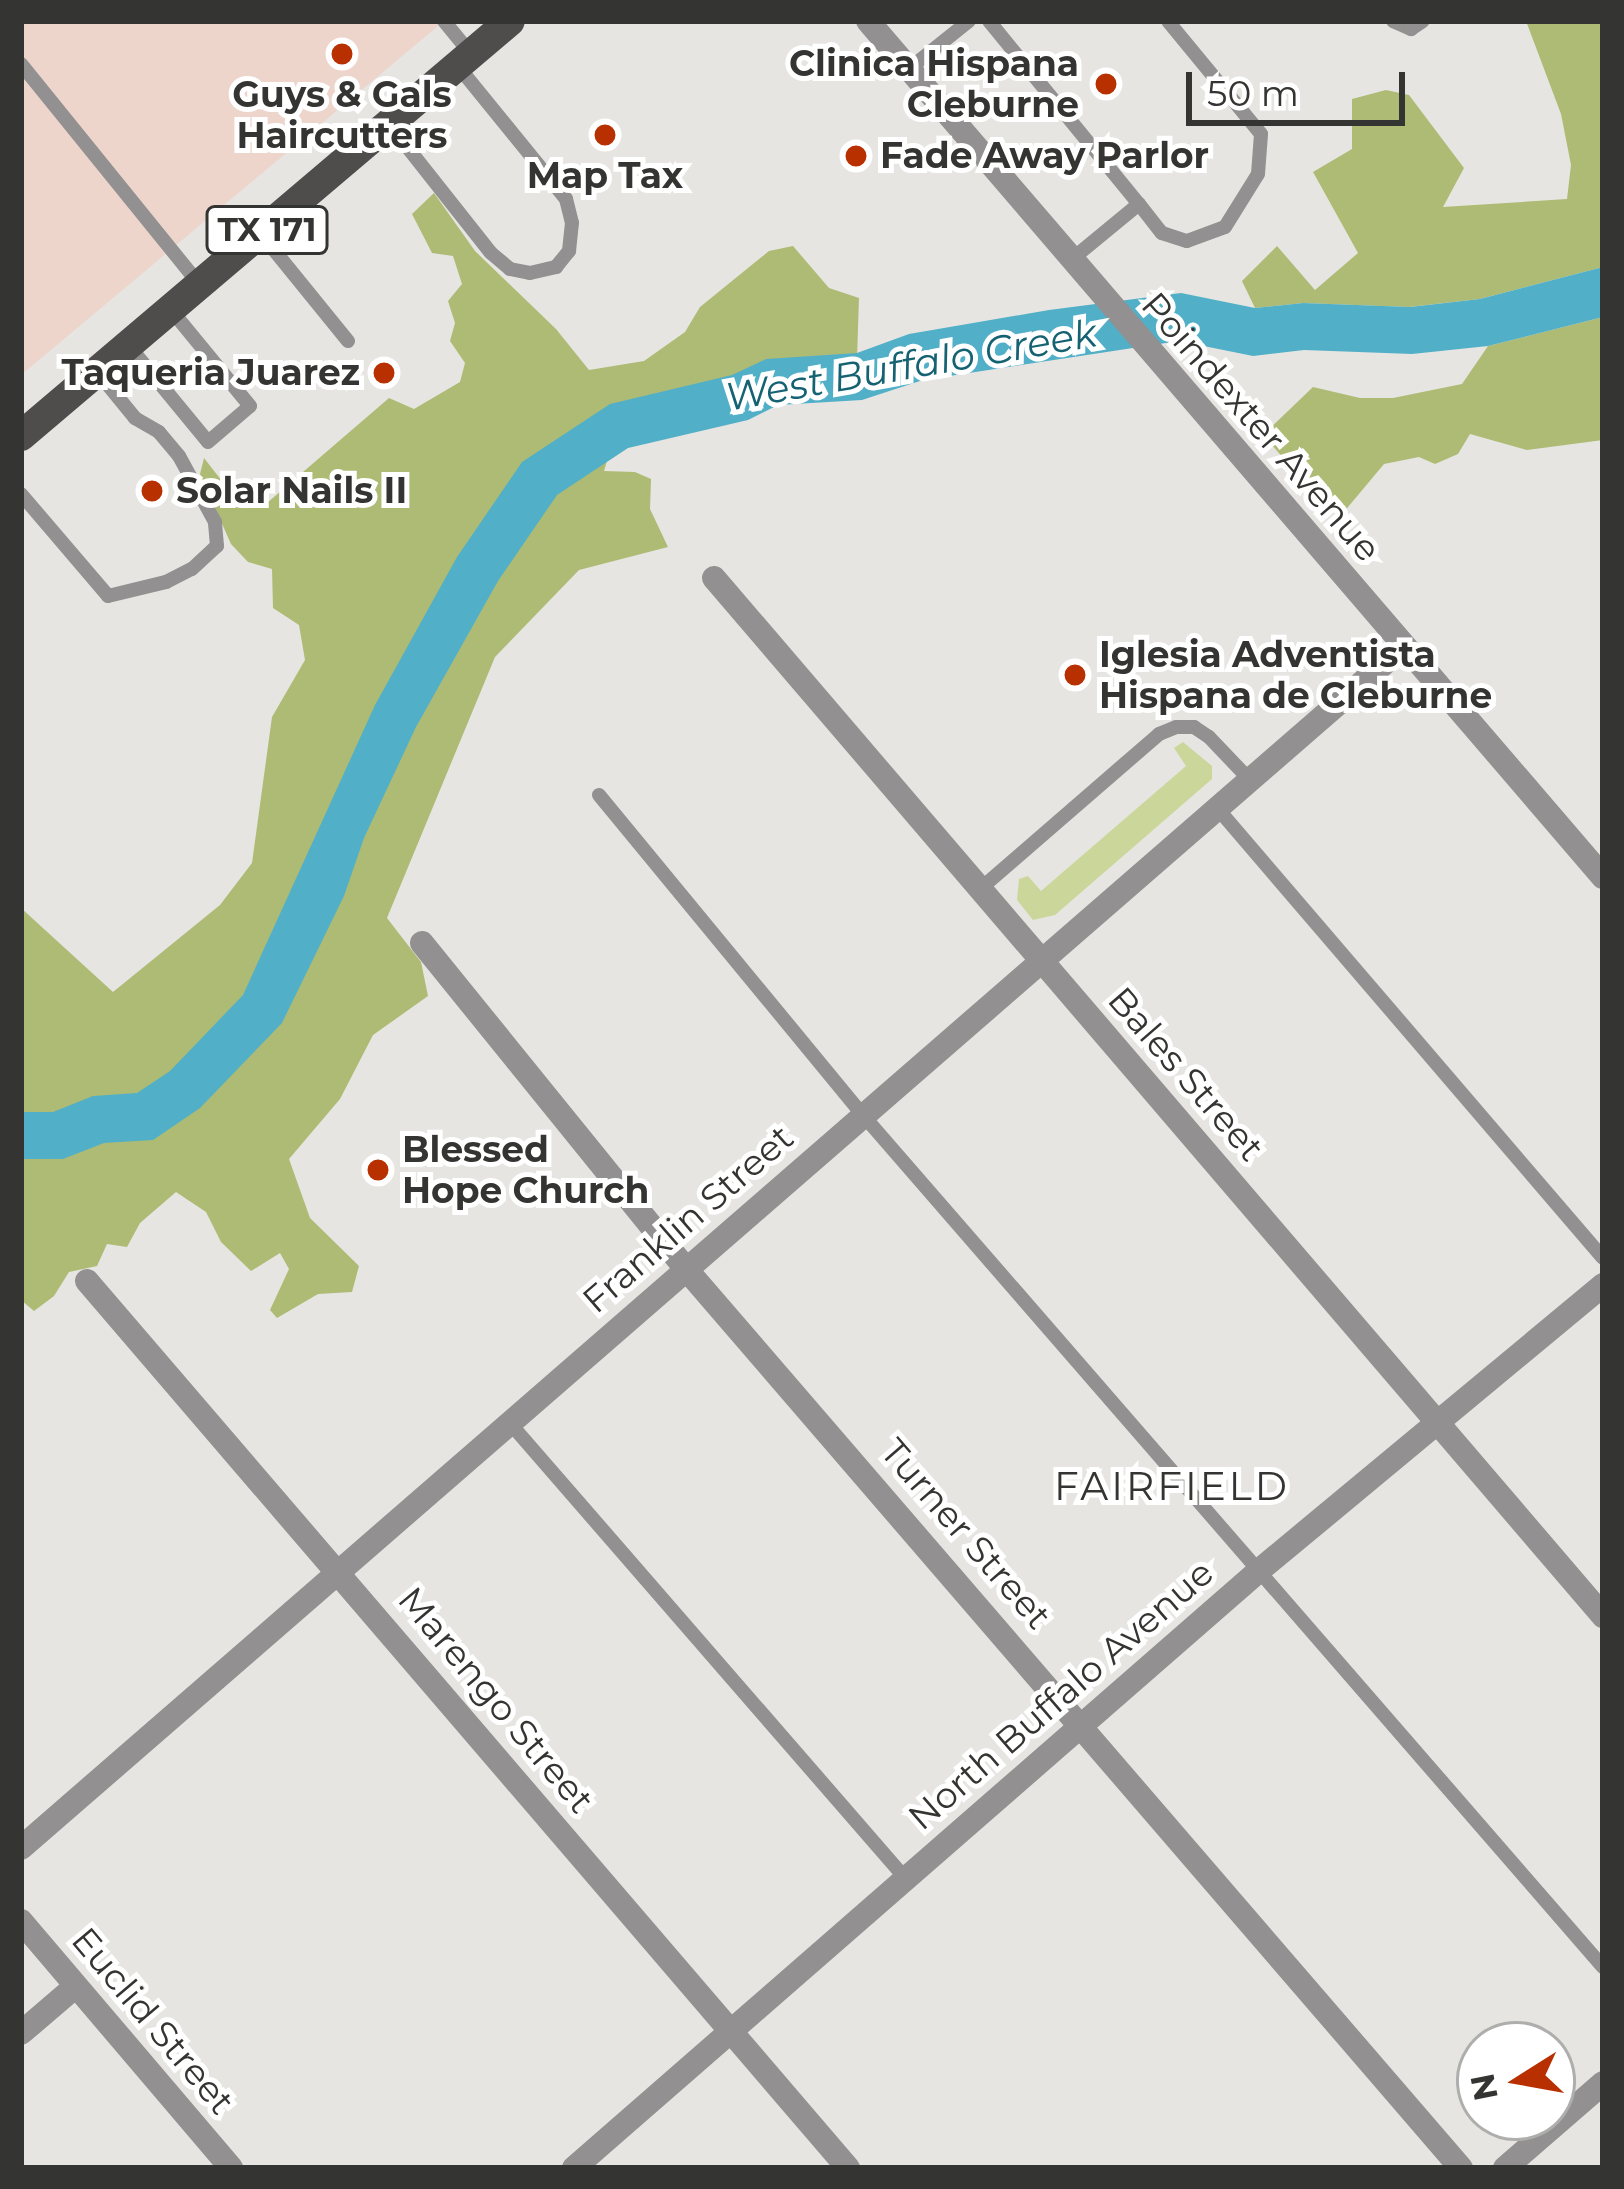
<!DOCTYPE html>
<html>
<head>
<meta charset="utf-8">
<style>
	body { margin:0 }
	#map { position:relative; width:1624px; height:2189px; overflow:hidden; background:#e6e5e1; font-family:Montserrat,sans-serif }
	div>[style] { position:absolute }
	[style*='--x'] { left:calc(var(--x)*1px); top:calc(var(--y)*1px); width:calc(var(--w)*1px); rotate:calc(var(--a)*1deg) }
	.commercial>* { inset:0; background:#edd5cc }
	.green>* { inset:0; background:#cbd79a }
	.forest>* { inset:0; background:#aebb74 }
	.water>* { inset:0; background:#51b0c7 }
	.lane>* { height:14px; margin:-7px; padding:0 7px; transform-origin:7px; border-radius:7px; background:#929090 }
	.street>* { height:24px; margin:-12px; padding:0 12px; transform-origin:12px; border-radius:12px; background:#929090 }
	.primary>* { height:30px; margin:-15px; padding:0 15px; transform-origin:15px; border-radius:15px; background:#4f4c4c }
	.dots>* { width:33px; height:33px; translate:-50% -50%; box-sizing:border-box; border:6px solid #fff; border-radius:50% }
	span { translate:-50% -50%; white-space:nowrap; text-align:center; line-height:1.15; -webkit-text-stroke:10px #fff; paint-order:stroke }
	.shield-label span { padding:3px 9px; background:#fff; border:3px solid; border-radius:9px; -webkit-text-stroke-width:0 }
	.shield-label { font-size:33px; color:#343432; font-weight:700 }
	.poi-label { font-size:36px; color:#343432; font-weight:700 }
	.right { translate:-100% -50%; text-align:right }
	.left { translate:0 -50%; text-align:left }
	.street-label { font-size:36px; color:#343432 }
	.water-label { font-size:39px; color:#156272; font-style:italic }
	.neighbourhood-label { font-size:39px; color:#343432; letter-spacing:3px }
	.frame { position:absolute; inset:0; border:24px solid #343432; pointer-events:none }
	.north { position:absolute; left:1456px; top:2021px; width:120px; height:120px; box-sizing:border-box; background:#fff; border:3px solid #aeaead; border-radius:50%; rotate:259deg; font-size:33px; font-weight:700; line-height:48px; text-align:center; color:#343432 }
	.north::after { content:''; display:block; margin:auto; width:42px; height:54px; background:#b82f00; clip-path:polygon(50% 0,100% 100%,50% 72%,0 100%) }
	.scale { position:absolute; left:1186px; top:72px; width:219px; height:54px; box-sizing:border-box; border:6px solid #343432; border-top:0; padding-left:15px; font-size:36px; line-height:42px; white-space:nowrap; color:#343432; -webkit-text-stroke:9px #fff; paint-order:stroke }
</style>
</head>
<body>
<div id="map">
	<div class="commercial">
		<div style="clip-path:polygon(21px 21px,444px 21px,21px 375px)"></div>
	</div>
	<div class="green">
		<div style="clip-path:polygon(1183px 742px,1212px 766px,1212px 779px,1055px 915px,1033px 920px,1017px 900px,1019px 879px,1028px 876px,1041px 891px,1186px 766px,1174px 748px)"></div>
	</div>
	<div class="forest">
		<div style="clip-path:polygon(1526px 21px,1603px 21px,1603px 267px,1480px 299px,1409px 307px,1303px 303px,1255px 308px,1242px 281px,1277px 246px,1315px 290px,1358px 253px,1313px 172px,1352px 149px,1352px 99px,1386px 90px,1409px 95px,1464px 168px,1443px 207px,1567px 199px,1571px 165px,1561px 114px)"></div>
		<div style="clip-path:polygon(434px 193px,475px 251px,556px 329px,589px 370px,644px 361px,685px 332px,700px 307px,769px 251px,793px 246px,829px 288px,859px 298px,857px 359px,611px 447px,604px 471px,635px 472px,651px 479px,650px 509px,668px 547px,579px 570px,495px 657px,387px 918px,421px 962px,428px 996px,373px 1035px,340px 1099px,289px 1159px,310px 1218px,359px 1266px,352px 1292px,318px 1294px,277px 1318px,270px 1310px,289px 1269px,280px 1253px,251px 1271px,221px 1242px,206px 1212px,176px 1192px,140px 1223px,127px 1247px,107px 1244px,97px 1266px,69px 1272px,54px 1296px,34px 1311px,21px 1300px,21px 908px,113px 992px,220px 905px,252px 863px,272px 717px,305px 660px,299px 625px,273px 608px,272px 569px,248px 562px,231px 544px,200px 474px,204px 458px,243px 508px,267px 503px,389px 398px,414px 409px,460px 382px,465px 363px,450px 341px,455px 323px,448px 301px,462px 284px,453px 256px,432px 253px,412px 214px)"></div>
		<div style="clip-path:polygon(1603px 317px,1603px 440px,1527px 450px,1470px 434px,1458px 454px,1435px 464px,1419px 457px,1384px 464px,1343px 513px,1329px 510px,1263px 435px,1313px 387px,1360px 398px,1393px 398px,1462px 384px,1488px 346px)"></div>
	</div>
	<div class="water">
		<div style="clip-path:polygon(1603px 267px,1603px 317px,1488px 346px,1412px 354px,1304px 350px,1253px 356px,1179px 341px,923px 380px,862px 400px,778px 405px,748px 420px,628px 448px,557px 495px,498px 581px,416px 727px,364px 838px,344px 896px,282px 1023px,200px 1108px,153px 1140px,104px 1143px,63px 1159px,21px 1159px,21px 1112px,53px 1112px,93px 1096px,137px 1093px,170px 1071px,243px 995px,375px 705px,457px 557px,522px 462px,610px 404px,732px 375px,766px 359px,857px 353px,909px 334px,1049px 310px,1181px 293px,1255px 308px,1303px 303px,1410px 307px,1480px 299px)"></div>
	</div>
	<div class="lane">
		<div style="--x:444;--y:21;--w:43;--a:50.7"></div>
		<div style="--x:989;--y:21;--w:237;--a:50.7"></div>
		<div style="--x:1393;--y:21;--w:20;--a:24"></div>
		<div style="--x:1411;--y:29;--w:14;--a:-34"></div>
		<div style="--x:21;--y:64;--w:286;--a:51"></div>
		<div style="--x:909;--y:69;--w:77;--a:-38.7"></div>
		<div style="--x:389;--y:124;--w:164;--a:51.7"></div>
		<div style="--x:491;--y:253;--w:25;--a:40"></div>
		<div style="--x:510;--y:269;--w:20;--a:11"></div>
		<div style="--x:530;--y:273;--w:27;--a:-13"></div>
		<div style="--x:556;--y:267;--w:21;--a:-51"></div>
		<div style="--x:569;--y:251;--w:28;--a:-84"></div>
		<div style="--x:572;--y:223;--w:25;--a:-104"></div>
		<div style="--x:566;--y:199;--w:171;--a:-129.1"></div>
		<div style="--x:261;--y:234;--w:138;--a:50.9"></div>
		<div style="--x:1071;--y:260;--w:88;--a:-39.5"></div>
		<div style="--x:1139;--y:204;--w:37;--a:52"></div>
		<div style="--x:1162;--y:233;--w:26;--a:18"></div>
		<div style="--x:1187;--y:241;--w:40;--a:-20.2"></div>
		<div style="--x:1225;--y:227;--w:62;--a:-58.1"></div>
		<div style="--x:1258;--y:174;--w:40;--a:-85.7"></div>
		<div style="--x:1261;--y:134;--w:146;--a:-129.5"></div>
		<div style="--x:129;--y:346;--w:124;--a:50.5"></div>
		<div style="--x:208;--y:442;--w:55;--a:-40.6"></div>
		<div style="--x:250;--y:406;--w:123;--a:-129.4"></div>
		<div style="--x:21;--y:494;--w:134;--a:49.5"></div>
		<div style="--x:108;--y:596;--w:60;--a:-13.6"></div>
		<div style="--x:166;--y:582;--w:29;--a:-27"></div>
		<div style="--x:192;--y:569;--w:34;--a:-43"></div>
		<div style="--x:217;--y:546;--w:24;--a:-95"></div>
		<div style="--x:215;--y:522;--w:75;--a:-118.6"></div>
		<div style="--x:179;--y:456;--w:31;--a:-130"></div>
		<div style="--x:159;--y:432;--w:28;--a:-150"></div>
		<div style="--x:135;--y:418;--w:58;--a:-129.4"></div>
		<div style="--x:599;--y:795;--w:413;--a:50.5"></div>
		<div style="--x:862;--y:1114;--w:1130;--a:49.02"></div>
		<div style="--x:1218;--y:809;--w:591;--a:49.39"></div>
		<div style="--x:979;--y:890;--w:238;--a:-40.9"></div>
		<div style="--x:1159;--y:734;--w:18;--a:-22"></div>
		<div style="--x:1176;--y:727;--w:18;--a:0"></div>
		<div style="--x:1194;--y:727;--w:18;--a:34"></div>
		<div style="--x:1209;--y:737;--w:59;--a:46.4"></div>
		<div style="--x:509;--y:1422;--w:605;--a:49.02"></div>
	</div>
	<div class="street">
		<div style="--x:868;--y:21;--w:1128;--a:49.35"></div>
		<div style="--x:714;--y:578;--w:1367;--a:49.42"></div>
		<div style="--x:422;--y:943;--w:419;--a:51"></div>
		<div style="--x:686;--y:1269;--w:1187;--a:49.24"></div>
		<div style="--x:87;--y:1281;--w:1169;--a:49.37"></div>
		<div style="--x:21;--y:1848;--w:1831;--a:-40.99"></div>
		<div style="--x:21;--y:1921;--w:324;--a:49.6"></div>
		<div style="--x:21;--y:2033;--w:72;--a:-40.5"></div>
		<div style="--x:574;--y:2168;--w:911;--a:-41.09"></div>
		<div style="--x:1261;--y:1569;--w:445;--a:-39.7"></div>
		<div style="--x:1505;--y:2168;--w:130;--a:-40.9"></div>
	</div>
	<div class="primary">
		<div style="--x:21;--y:436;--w:641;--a:-40.32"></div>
	</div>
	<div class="dots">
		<div style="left:342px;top:54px;background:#b82f00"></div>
		<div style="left:1106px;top:84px;background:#b82f00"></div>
		<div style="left:605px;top:135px;background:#b82f00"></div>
		<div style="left:856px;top:156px;background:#b82f00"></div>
		<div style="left:384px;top:373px;background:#b82f00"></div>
		<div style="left:152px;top:491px;background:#b82f00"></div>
		<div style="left:1075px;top:675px;background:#b82f00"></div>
		<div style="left:378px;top:1170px;background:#b82f00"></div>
	</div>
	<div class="shield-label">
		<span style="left:267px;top:230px">TX 171</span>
	</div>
	<div class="poi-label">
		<span class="right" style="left:1079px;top:84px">Clinica Hispana<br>Cleburne</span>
		<span style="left:342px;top:115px">Guys &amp; Gals<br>Haircutters</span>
		<span class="left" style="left:880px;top:156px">Fade Away Parlor</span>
		<span style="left:605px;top:176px">Map Tax</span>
		<span class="right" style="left:360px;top:373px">Taqueria Juarez</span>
		<span class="left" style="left:176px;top:491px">Solar Nails II</span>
		<span class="left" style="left:1099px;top:675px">Iglesia Adventista<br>Hispana de Cleburne</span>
		<span class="left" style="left:402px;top:1170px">Blessed<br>Hope Church</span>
	</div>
	<div class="street-label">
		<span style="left:1261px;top:427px;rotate:49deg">Poindexter Avenue</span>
		<span style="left:1186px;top:1074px;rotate:49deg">Bales Street</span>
		<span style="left:688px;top:1219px;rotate:-41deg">Franklin Street</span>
		<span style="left:966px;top:1534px;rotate:49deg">Turner Street</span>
		<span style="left:1061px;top:1695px;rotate:-41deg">North Buffalo Avenue</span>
		<span style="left:496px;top:1700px;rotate:50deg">Marengo Street</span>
		<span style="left:153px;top:2021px;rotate:50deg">Euclid Street</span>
	</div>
	<div class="water-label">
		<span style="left:911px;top:365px;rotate:-10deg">West Buffalo Creek</span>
	</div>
	<div class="neighbourhood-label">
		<span style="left:1172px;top:1486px">FAIRFIELD</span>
	</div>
	<div class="frame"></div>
	<div class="north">N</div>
	<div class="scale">50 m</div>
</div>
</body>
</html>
